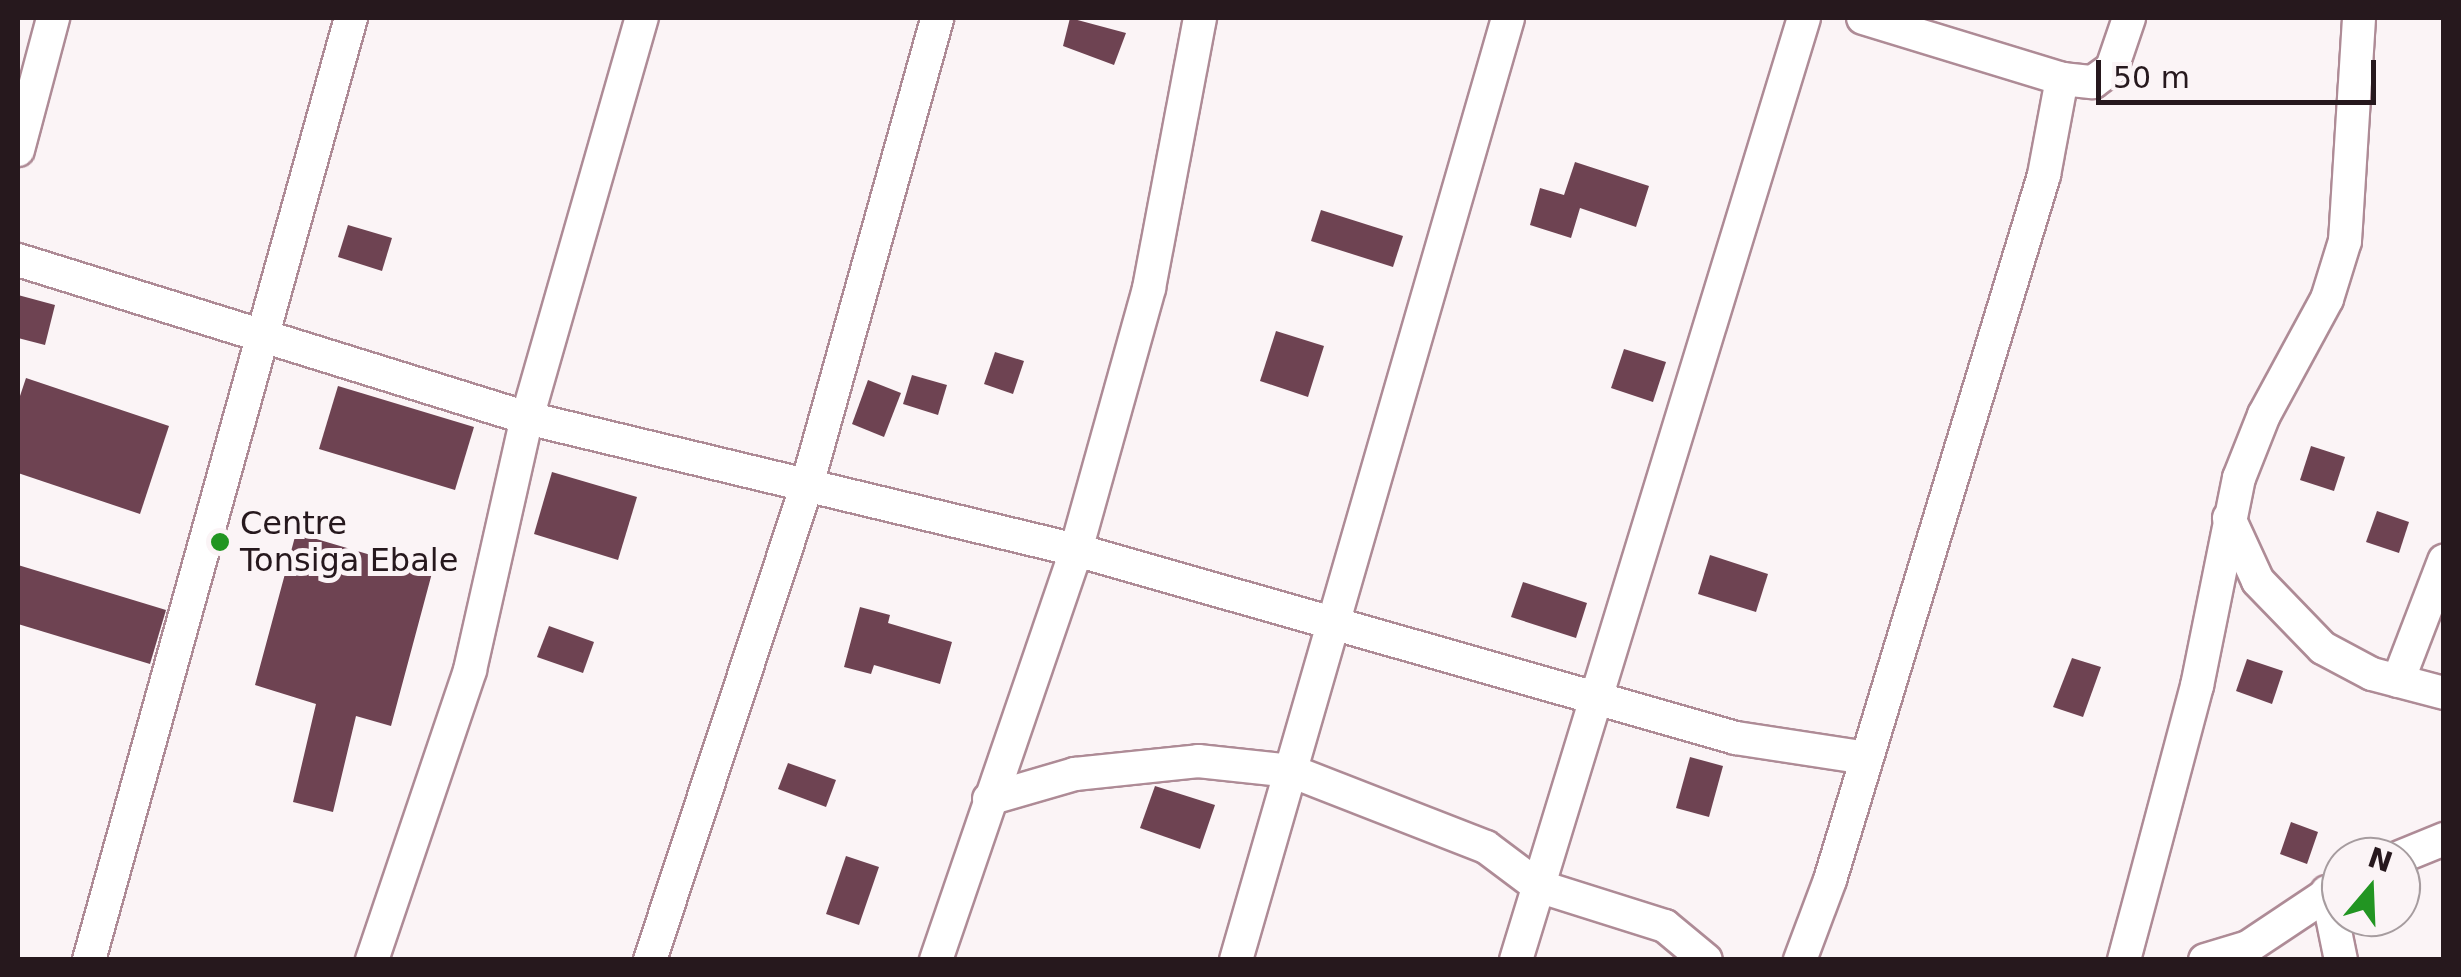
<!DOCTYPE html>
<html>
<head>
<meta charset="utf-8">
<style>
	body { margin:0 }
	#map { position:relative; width:2461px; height:977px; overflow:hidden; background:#fbf4f6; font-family:"DejaVu Sans",sans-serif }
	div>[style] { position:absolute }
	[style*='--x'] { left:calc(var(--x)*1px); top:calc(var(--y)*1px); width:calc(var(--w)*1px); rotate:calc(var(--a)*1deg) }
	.building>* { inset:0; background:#6e4352 }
	.roads { filter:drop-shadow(2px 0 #ae8b96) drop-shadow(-2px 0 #ae8b96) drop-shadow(0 2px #ae8b96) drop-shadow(0 -2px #ae8b96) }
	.minor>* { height:32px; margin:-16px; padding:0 16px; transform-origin:16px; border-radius:16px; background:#fff }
	.dots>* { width:28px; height:28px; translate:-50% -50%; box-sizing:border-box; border:5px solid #fbf4f6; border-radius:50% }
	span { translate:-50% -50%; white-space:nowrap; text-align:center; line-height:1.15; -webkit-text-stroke:10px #fbf4f6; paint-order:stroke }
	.poi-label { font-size:32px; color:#26181d }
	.left { translate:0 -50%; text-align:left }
	.frame { position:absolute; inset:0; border:20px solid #26181d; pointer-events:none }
	.north { position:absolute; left:2321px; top:837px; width:100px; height:100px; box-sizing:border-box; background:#fbf4f6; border:2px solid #a69c9f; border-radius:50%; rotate:19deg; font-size:28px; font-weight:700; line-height:40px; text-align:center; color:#26181d }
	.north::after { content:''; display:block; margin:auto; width:35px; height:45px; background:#229522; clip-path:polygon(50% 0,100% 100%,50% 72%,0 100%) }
	.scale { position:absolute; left:2096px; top:60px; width:280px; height:45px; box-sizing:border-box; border:5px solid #26181d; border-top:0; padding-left:12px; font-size:30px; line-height:35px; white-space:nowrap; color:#26181d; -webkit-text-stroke:8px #fbf4f6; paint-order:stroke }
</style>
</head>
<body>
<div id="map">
	<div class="building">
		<div style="clip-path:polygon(1070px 18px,1126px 33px,1114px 65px,1063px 46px)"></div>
		<div style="clip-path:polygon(1575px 162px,1649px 186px,1636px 227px,1580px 208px,1571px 238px,1530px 225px,1540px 188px,1564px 195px)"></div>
		<div style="clip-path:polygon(1321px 210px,1403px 236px,1393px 267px,1311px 241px)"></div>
		<div style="clip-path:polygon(348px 225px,392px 238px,382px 271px,338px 257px)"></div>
		<div style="clip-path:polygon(18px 295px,55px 305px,45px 345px,18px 338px)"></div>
		<div style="clip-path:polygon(1276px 331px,1324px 346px,1308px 397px,1260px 381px)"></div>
		<div style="clip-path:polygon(1624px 349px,1666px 362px,1653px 402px,1611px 388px)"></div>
		<div style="clip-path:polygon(995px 352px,1024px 361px,1013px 394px,984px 384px)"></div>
		<div style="clip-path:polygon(912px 375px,947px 385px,938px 415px,903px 404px)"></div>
		<div style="clip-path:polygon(26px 378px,169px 426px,140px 514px,18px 473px,18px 402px)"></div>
		<div style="clip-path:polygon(868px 380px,901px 393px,884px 437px,852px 424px)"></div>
		<div style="clip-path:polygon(338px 386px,474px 427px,455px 490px,319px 449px)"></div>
		<div style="clip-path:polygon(2311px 446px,2345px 457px,2334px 491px,2300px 480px)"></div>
		<div style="clip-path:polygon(552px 472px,637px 497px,618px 560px,534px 534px)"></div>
		<div style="clip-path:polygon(2377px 511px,2409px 522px,2399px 553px,2366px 542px)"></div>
		<div style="clip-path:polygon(296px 533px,432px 573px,391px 726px,356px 716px,333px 812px,293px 802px,316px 704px,255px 685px)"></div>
		<div style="clip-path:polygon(1710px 555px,1768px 574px,1756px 612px,1698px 594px)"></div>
		<div style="clip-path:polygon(18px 565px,166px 610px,150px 664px,18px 624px)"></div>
		<div style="clip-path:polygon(1523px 582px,1587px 603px,1576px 638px,1511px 617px)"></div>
		<div style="clip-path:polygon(860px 607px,890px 615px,888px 623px,952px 642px,940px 684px,874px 665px,871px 674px,844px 667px)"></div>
		<div style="clip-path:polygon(549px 626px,594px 642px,583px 673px,537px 657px)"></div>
		<div style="clip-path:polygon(2072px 658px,2101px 667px,2083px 717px,2053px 707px)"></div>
		<div style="clip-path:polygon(2247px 659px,2283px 671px,2272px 704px,2236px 691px)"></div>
		<div style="clip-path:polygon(1690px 757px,1723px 766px,1709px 817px,1676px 808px)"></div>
		<div style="clip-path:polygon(788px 763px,836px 780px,826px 807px,778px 789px)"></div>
		<div style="clip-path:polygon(1155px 786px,1215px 805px,1200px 849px,1140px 828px)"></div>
		<div style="clip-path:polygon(2291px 822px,2318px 832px,2307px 864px,2280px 854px)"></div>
		<div style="clip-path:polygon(846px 856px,879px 867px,859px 925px,826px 914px)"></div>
	</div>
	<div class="roads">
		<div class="minor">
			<div style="--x:1863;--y:18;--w:208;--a:17"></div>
			<div style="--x:2062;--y:79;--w:31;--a:6"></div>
			<div style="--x:2093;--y:82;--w:24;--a:-36"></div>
			<div style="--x:2112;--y:68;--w:53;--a:-71.2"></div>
			<div style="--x:18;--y:150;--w:137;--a:-75.1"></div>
			<div style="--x:18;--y:260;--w:533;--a:17.24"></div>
			<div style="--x:527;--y:418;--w:565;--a:13.52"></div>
			<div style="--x:1076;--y:550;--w:686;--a:15.9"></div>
			<div style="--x:1736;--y:738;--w:132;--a:8.7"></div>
			<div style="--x:2229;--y:518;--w:69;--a:65.3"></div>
			<div style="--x:2258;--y:581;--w:93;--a:45.9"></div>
			<div style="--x:2323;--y:648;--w:55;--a:28"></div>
			<div style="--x:2372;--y:674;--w:74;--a:14.8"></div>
			<div style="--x:2398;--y:681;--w:129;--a:-69"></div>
			<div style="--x:989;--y:799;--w:90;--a:-16.2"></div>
			<div style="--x:1075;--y:774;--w:124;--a:-6"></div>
			<div style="--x:1198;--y:761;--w:94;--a:6.1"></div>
			<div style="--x:1291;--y:771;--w:209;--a:21.3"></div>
			<div style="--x:1486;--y:847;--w:65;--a:36.9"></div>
			<div style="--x:1538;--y:886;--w:133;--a:17.5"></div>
			<div style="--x:1665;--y:926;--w:53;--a:39.7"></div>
			<div style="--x:2400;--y:857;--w:48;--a:-22.2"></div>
			<div style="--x:2327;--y:892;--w:69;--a:78.4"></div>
			<div style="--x:89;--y:960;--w:978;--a:-74.46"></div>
			<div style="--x:372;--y:960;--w:306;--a:-71.3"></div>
			<div style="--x:470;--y:670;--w:258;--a:-77.3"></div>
			<div style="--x:527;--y:418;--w:416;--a:-74"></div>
			<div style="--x:650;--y:960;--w:500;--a:-71.71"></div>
			<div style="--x:807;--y:485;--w:485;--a:-74.4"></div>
			<div style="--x:936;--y:960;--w:433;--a:-71.1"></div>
			<div style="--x:1076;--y:550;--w:272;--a:-74.4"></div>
			<div style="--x:1149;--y:288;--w:275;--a:-79.3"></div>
			<div style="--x:1236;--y:960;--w:980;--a:-73.89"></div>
			<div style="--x:1516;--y:960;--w:985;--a:-73"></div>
			<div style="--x:1800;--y:960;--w:85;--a:-69.4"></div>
			<div style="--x:1830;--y:880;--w:737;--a:-73.11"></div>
			<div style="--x:2044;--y:175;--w:98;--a:-79.4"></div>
			<div style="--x:2124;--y:960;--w:284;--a:-75.1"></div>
			<div style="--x:2197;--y:686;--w:212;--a:-78.6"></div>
			<div style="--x:2239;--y:478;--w:68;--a:-68.4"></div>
			<div style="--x:2264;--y:415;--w:132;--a:-61.5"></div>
			<div style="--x:2327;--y:299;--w:61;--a:-72.8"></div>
			<div style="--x:2345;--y:241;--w:223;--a:-86.4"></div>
			<div style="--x:2205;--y:960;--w:45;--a:-16.8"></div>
			<div style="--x:2248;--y:947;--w:112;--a:-33.7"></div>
		</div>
	</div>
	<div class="dots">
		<div style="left:220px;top:542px;background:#229522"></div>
	</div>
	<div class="poi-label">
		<span class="left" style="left:240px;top:542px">Centre<br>Tonsiga Ebale</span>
	</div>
	<div class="frame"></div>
	<div class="north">N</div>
	<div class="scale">50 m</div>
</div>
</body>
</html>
